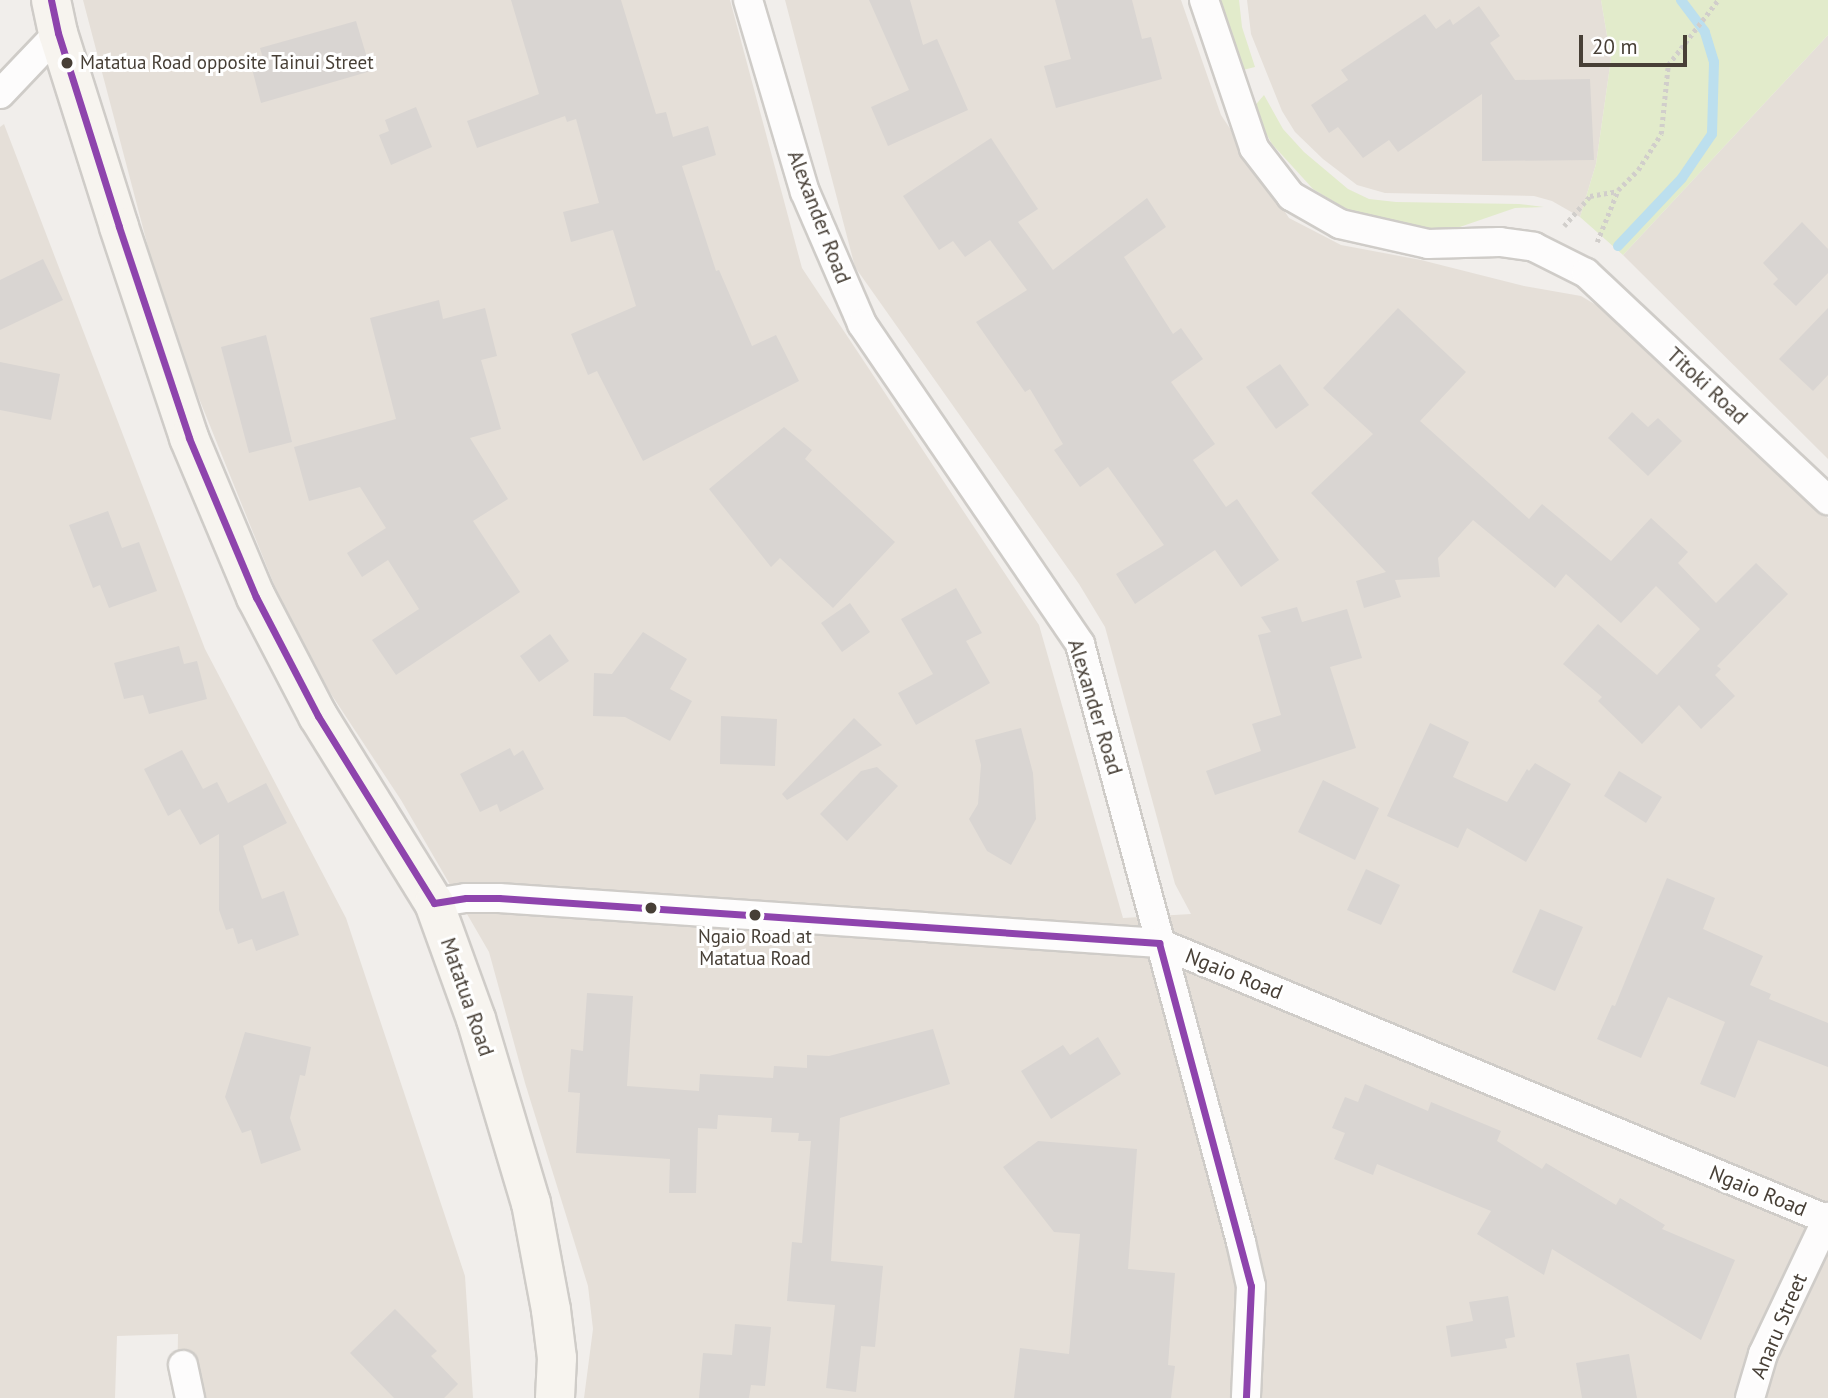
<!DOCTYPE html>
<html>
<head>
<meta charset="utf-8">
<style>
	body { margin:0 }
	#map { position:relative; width:1828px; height:1398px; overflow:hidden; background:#f1eeeb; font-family:"PT Sans",sans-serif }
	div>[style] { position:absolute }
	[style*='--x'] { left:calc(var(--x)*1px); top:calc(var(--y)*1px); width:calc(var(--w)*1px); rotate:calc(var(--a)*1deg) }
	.residential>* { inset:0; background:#e5dfd8 }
	.green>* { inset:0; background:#e2ebcb }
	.stream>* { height:10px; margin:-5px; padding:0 5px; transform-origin:5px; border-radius:5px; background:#bcdfee }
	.building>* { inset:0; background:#d9d5d2 }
	.path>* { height:4.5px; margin-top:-2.25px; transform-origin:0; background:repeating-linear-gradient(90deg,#d1cecb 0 3.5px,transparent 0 7px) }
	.roads { filter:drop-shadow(2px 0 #cfccc8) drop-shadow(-2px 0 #cfccc8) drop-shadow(0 2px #cfccc8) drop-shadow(0 -2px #cfccc8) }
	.street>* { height:28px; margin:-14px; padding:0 14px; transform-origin:14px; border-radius:14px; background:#fdfcfc }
	.secondary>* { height:38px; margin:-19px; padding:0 19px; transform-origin:19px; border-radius:19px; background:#f7f4ef }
	.bus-1>* { height:7px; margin:-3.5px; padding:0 3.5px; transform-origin:3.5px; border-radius:3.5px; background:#8e44ad }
	.dots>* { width:19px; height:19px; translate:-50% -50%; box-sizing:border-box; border:4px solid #fff; border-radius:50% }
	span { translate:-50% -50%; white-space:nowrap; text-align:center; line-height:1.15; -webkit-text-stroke:6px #fff; paint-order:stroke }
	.bus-label { font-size:19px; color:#473f36 }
	.left { translate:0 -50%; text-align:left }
	.street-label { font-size:21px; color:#473f36 }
	.scale { position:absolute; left:1579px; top:35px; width:108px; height:32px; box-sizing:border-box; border:4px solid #473f36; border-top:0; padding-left:9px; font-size:21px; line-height:24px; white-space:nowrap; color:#473f36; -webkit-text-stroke:5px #fff; paint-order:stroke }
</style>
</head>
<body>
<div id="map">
	<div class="residential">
		<div style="clip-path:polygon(83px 0,730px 0,802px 268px,1039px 625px,1123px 918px,1191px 914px,1175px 884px,1105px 627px,1079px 584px,855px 267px,785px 0,1181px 0,1221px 115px,1289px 218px,1341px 245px,1421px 260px,1524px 286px,1581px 296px,1623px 321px,1828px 518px,1828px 1398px,584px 1398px,593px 1329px,588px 1286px,525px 1083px,489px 952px,401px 800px,298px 644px,167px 319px)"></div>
		<div style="clip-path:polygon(1247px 0,1601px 0,1611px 59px,1596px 164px,1580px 217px,1552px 201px,1534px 196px,1385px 193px,1357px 185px,1323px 159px,1295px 132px,1282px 111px,1251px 34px)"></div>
		<div style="clip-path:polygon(1828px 35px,1828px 459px,1623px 255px)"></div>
		<div style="clip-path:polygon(4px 124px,205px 649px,346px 918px,465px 1276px,473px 1398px,177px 1398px,178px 1334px,117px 1336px,115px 1398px,0 1398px,0 127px)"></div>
	</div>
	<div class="green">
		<div style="clip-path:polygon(1219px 0,1239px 0,1242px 27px,1255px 67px,1239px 71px)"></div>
		<div style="clip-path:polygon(1601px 0,1828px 0,1828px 35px,1623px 255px,1580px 217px,1596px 164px,1611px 59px)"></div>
		<div style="clip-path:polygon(1264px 95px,1283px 129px,1304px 152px,1348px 189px,1369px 199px,1396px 202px,1519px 204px,1544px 207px,1515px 208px,1454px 229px,1420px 228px,1356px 215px,1313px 189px,1272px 144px,1252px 109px)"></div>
	</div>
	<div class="stream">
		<div style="--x:1618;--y:246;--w:93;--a:-46.7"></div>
		<div style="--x:1682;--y:178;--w:53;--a:-55.7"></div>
		<div style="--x:1712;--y:134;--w:72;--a:-88.4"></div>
		<div style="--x:1714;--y:62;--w:31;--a:-107"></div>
		<div style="--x:1705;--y:32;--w:40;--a:-127"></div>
	</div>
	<div class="building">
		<div style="clip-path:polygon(511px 0,621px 0,656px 114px,666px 112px,673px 137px,708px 126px,716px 155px,682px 166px,716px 271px,719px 270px,752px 346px,776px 335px,799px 381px,643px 461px,597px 371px,588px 375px,571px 334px,636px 306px,613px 230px,571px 242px,563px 212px,599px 203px,576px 119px,567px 122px,565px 116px,477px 148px,467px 121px,539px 94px)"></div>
		<div style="clip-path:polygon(869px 0,910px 0,923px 45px,937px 39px,968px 110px,888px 146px,871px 107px,909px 90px)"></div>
		<div style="clip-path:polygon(1055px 0,1132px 0,1142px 39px,1151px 37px,1162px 79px,1056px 108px,1044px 66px,1071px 59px)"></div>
		<div style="clip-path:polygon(1479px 6px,1500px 36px,1490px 43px,1515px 80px,1590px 79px,1594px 160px,1482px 161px,1482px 94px,1398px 152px,1389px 140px,1363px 158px,1338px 127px,1329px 133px,1311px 105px,1348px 80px,1341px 70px,1425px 14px,1436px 29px,1450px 19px,1453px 25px)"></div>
		<div style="clip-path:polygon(356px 21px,371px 71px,261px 103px,252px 69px,265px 65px,260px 48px)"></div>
		<div style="clip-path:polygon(416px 107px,432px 147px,391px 165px,379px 135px,389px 131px,385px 120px)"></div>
		<div style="clip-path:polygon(991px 138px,1038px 209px,1018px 222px,1053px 270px,1147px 198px,1166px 227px,1124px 257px,1173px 334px,1181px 328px,1203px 359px,1171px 382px,1215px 444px,1193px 460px,1226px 507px,1237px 499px,1279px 560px,1241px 587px,1215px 550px,1135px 604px,1116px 574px,1164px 545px,1108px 467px,1080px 487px,1054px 450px,1063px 444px,1030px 389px,1025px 392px,976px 322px,1027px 290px,990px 240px,965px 257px,953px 241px,939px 250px,903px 196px)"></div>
		<div style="clip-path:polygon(1802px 222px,1828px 249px,1828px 273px,1796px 306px,1773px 284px,1778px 279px,1763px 263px)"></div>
		<div style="clip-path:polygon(43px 259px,63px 300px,0 330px,0 280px)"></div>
		<div style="clip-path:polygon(439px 300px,443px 319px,485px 308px,497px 356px,481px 360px,501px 429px,470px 438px,508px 499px,473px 521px,520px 592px,396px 675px,372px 640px,419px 609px,388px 560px,362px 577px,347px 553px,386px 528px,360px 487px,309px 501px,294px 447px,396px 419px,370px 318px)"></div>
		<div style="clip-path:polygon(1398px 308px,1466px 372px,1420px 421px,1529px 519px,1542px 504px,1611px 561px,1651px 518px,1688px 552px,1678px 563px,1716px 603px,1756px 563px,1788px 594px,1717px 666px,1721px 669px,1715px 675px,1735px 696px,1701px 729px,1679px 705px,1642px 744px,1598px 701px,1602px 697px,1563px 664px,1598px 624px,1657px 675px,1700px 629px,1656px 586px,1621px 623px,1566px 574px,1555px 588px,1473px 520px,1438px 558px,1440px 577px,1395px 580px,1401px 597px,1364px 608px,1356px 581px,1386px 572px,1311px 493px,1373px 434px,1323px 388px)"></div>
		<div style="clip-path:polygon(1828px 308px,1828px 375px,1813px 391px,1779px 359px)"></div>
		<div style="clip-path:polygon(266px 335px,292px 442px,249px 453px,221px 347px)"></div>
		<div style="clip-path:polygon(0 362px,60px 374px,51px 420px,0 410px)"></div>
		<div style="clip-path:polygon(1280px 364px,1309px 405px,1276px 429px,1246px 387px)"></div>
		<div style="clip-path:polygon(1632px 412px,1648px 427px,1658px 418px,1682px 441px,1648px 476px,1608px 438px)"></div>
		<div style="clip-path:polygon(784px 427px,812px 450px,805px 459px,895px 542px,833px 608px,780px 558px,771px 567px,709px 489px)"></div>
		<div style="clip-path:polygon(108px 511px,122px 548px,139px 542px,157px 591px,109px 608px,100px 585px,93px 588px,69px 525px)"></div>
		<div style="clip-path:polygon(956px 588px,982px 633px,966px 641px,990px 683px,916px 725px,898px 693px,933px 674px,901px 619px)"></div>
		<div style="clip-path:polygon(850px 603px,870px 632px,842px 652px,821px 623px)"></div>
		<div style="clip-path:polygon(1297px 607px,1302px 622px,1347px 609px,1362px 658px,1330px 667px,1356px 748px,1215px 795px,1206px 771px,1261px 751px,1252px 724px,1281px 715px,1258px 635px,1271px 632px,1261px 617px)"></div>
		<div style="clip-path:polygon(643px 632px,687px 659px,670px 689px,692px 701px,670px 741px,625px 717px,593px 716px,594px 673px,612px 674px)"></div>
		<div style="clip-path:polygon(550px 634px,569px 661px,539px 682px,520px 656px)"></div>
		<div style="clip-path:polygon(179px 646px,184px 664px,197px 661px,207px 699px,149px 714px,143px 695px,124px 699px,114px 663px)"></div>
		<div style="clip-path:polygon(721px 716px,777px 719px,775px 766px,720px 764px)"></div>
		<div style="clip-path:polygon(854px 718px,882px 745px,787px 800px,782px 794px)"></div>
		<div style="clip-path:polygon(1430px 723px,1469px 742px,1453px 777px,1507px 802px,1527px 769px,1529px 771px,1535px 763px,1571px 784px,1526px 862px,1467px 828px,1458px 848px,1387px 816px)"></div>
		<div style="clip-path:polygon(1021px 728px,1033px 773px,1036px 819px,1011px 865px,987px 851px,969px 819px,978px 804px,981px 765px,975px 740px)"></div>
		<div style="clip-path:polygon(510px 748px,514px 756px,523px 750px,544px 789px,500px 812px,497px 804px,480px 812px,460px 774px)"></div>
		<div style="clip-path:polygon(182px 750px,203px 789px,217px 782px,228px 803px,266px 783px,287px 823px,243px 846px,262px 899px,284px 891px,299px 935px,256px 951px,252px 939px,238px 944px,233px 928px,226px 930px,219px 910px,219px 834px,200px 845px,180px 809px,168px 816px,144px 769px)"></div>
		<div style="clip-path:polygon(877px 767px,898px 786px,847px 841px,820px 814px,861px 771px)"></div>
		<div style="clip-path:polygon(1619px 771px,1662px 797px,1646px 823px,1604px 796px)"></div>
		<div style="clip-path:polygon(1323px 780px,1379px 808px,1355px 860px,1298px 832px)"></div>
		<div style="clip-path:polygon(1366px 869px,1400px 885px,1381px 925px,1347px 910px)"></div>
		<div style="clip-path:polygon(1667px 878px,1715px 898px,1703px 929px,1763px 956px,1750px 985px,1771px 994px,1769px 999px,1828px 1023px,1828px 1067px,1758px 1040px,1735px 1098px,1700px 1084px,1725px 1022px,1668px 997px,1641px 1058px,1597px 1039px,1612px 1005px,1615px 1006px)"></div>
		<div style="clip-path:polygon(1540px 909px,1583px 927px,1555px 991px,1512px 972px)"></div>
		<div style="clip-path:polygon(587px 993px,633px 996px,627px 1086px,699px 1091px,700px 1074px,773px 1078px,774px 1066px,807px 1068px,807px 1055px,829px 1056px,933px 1029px,950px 1084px,840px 1118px,831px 1261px,883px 1266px,875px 1347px,861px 1346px,856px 1392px,826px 1388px,835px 1305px,787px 1301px,792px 1242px,802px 1243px,811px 1141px,798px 1141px,799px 1133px,771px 1132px,772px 1118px,718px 1115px,717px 1129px,698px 1128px,696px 1193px,669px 1193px,670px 1159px,576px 1153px,580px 1093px,568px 1092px,571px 1049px,583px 1051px)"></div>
		<div style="clip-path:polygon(245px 1032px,311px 1047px,305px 1076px,300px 1075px,290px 1118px,301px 1150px,261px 1164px,251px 1130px,242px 1133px,225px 1097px)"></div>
		<div style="clip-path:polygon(1098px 1037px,1121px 1074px,1051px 1119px,1021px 1071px,1063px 1045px,1070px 1055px)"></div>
		<div style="clip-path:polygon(1365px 1084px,1428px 1111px,1431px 1102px,1501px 1131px,1497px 1141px,1542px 1169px,1546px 1163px,1616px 1205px,1620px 1198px,1665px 1225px,1662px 1229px,1735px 1260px,1701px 1340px,1552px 1249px,1544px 1275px,1477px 1234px,1491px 1211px,1377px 1164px,1373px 1175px,1334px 1159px,1345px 1133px,1332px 1128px,1345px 1097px,1358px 1102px)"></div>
		<div style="clip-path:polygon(1038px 1141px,1137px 1149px,1128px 1269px,1175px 1273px,1168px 1365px,1175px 1366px,1171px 1398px,1014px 1398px,1020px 1348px,1069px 1354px,1080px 1234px,1054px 1232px,1003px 1167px)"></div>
		<div style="clip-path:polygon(1508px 1296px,1515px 1337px,1505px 1339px,1507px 1348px,1451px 1357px,1446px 1326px,1473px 1321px,1469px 1302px)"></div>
		<div style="clip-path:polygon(395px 1309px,437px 1351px,431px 1356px,458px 1384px,444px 1398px,394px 1398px,350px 1353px)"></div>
		<div style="clip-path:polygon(735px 1324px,771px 1327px,765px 1386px,751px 1385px,749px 1398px,699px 1398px,703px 1353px,732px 1355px)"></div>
		<div style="clip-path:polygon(1629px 1354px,1637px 1398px,1582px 1398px,1576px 1363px)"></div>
	</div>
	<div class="path">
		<div style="--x:1564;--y:226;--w:40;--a:-49"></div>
		<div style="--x:1590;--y:196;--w:28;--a:-10"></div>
		<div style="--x:1597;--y:242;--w:56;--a:-68"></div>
		<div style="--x:1618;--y:190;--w:28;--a:-45"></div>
		<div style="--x:1638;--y:170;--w:43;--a:-57.4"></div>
		<div style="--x:1661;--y:134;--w:69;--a:-84.2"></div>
		<div style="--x:1668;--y:65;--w:82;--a:-52.4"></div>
	</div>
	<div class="roads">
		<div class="street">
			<div style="--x:748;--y:0;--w:200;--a:73.5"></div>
			<div style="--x:805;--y:192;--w:144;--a:66.6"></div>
			<div style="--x:862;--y:324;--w:387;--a:55.7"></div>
			<div style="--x:1080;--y:644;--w:619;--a:74.93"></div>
			<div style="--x:1241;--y:1242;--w:45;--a:77.2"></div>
			<div style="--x:1251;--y:1286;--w:112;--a:92.6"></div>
			<div style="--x:1204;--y:0;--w:156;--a:71.3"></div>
			<div style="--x:1254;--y:148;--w:61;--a:52.4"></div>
			<div style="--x:1291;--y:196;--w:56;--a:29.7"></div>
			<div style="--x:1340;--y:224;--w:90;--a:12.8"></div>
			<div style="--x:1428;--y:244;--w:72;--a:-1.6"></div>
			<div style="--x:1500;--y:242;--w:34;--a:8"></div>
			<div style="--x:1534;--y:247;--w:58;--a:26.6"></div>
			<div style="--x:1586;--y:273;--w:332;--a:43.2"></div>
			<div style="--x:0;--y:94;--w:84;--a:-46.4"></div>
			<div style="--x:434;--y:903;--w:32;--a:-9"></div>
			<div style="--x:466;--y:898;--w:33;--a:0"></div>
			<div style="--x:499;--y:898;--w:662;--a:3.9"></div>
			<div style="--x:1159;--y:943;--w:722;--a:22.48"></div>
			<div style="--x:183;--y:1365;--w:34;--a:78"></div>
			<div style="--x:1750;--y:1398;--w:46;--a:-73.5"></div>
			<div style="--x:1763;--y:1354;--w:152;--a:-64.6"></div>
		</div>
		<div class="secondary">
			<div style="--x:51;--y:0;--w:34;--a:78"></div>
			<div style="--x:58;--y:33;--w:203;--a:72.5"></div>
			<div style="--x:119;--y:227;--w:222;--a:71.6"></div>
			<div style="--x:189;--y:438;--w:173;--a:67.2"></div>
			<div style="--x:256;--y:597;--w:134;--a:62.5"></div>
			<div style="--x:318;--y:716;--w:220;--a:58.2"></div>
			<div style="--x:434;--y:903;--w:123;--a:70.1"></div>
			<div style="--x:476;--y:1019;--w:192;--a:73.4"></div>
			<div style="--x:531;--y:1203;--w:109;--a:79.4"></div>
			<div style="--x:551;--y:1310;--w:48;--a:82.9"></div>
			<div style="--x:557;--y:1358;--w:40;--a:92.9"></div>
		</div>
	</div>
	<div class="bus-1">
		<div style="--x:51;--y:0;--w:34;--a:78"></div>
		<div style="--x:58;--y:33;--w:203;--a:72.5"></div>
		<div style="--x:119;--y:227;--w:222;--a:71.6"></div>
		<div style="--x:189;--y:438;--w:173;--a:67.2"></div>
		<div style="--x:256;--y:597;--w:134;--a:62.5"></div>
		<div style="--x:318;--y:716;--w:220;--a:58.2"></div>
		<div style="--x:434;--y:903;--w:32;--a:-9"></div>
		<div style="--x:466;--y:898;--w:33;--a:0"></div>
		<div style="--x:499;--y:898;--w:662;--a:3.9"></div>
		<div style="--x:1159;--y:943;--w:355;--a:75"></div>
		<div style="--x:1251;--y:1286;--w:112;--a:92.6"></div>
	</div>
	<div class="dots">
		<div style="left:67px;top:63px;background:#473f36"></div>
		<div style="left:651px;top:908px;background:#473f36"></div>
		<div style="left:755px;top:915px;background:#473f36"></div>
	</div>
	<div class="bus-label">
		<span class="left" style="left:80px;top:63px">Matatua Road opposite Tainui Street</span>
		<span style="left:755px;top:948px">Ngaio Road at<br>Matatua Road</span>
	</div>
	<div class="street-label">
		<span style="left:819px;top:217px;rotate:69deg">Alexander Road</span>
		<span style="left:1707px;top:386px;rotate:43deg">Titoki Road</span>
		<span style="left:1095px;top:707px;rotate:73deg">Alexander Road</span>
		<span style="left:1234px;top:974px;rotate:22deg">Ngaio Road</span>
		<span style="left:467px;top:997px;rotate:71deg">Matatua Road</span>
		<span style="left:1758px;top:1191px;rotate:22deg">Ngaio Road</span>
		<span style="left:1779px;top:1326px;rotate:-67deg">Anaru Street</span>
	</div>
	<div class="scale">20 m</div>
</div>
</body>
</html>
